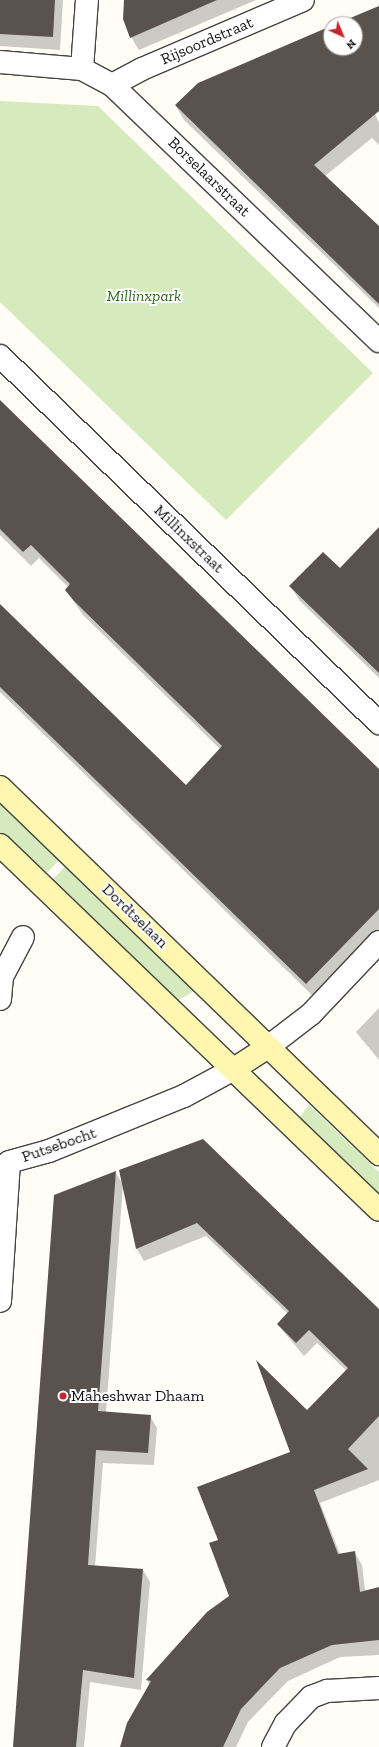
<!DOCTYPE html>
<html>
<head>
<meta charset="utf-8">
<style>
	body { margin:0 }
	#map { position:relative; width:379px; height:1747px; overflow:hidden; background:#fffdf5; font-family:"Zilla Slab",serif }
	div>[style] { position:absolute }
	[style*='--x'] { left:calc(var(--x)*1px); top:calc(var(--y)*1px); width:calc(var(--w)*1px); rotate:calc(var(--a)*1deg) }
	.green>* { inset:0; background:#d5ebbd }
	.shadow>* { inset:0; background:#0003 }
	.building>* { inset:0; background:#5a524d }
	.roads { filter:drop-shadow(1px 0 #444) drop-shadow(-1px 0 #444) drop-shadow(0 1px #444) drop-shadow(0 -1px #444) }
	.pedestrian>* { height:22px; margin:-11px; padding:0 11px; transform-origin:11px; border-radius:11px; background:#fff }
	.minor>* { height:22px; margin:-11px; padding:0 11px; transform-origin:11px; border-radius:11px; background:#fff }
	.secondary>* { height:22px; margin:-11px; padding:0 11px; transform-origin:11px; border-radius:11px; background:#fff6b0 }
	.dots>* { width:11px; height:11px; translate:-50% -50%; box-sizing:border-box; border:2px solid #fff; border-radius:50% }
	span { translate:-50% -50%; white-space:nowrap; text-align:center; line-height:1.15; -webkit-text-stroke:4px #fff; paint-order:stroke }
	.street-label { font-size:16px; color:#111 }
	.park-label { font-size:16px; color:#2f6b1f; font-style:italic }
	.poi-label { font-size:16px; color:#111 }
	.left { translate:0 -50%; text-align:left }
	.north { position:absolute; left:323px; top:16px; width:40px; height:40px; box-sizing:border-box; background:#fff; border:1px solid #a0a0a0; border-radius:50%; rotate:136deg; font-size:11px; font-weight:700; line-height:16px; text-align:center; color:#111 }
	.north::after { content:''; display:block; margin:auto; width:14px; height:18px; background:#c4262e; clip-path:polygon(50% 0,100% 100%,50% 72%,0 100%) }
</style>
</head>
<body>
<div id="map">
	<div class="green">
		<div style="clip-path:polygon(0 101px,98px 106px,373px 373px,226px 520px,0 302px)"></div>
		<div style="clip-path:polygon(0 797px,62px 857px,44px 876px,0 833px)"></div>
		<div style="clip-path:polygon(68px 864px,196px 990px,175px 1002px,51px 881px)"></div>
		<div style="clip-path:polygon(309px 1105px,379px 1172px,379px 1197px,298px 1119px)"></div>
	</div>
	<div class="shadow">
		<div style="clip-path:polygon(0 0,63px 0,60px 50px,0 46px)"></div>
		<div style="clip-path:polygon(125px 0,256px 0,139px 50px,131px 37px)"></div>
		<div style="clip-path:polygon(379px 6px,379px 84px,365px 90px,379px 123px,379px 145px,372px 138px,325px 176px,379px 229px,379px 308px,184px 120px,176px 106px,331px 27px,331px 48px,355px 48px,355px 24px,338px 24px)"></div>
		<div style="clip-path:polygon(0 402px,379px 770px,379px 931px,314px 997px,0 692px,0 605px,186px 786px,220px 749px,83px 615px,66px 590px,68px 587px,39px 558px,31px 566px,0 535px)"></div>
		<div style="clip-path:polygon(379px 549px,379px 678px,299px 600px,291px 586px,340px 569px)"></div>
		<div style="clip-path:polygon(379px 1008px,379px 1060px,356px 1032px)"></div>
		<div style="clip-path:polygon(116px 1173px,123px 1185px,106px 1412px,150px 1416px,157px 1428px,154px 1465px,103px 1463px,95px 1567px,143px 1570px,150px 1582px,141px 1690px,90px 1682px,84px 1747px,14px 1747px)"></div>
		<div style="clip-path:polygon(123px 1185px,379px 1311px,379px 1480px,320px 1503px,340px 1554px,355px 1553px,362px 1565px,365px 1590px,379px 1589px,379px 1655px,340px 1657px,288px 1681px,248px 1722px,236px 1747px,121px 1747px,150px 1685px,147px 1680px,230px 1596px,219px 1541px,292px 1452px,308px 1411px,347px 1371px,317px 1343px,304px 1356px,278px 1325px,288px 1314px,206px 1236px,144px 1261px,137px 1249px)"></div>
	</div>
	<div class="building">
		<div style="clip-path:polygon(0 0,55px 0,53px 37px,0 34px)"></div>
		<div style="clip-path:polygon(124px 0,217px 0,130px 38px,123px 19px)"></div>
		<div style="clip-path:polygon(379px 6px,379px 111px,314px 165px,379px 226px,379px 304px,175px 105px,198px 83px,331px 26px,331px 48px,355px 48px,355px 24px,336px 24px)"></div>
		<div style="clip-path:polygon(0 400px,379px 769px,379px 909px,306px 984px,0 687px,0 604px,186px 785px,222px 746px,74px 601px,65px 590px,70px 584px,31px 545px,23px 552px,0 529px)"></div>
		<div style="clip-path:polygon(379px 527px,379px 673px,289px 586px,323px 552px,340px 568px)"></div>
		<div style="clip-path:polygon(203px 1139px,379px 1309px,379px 1416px,348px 1449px,368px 1469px,314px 1490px,338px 1554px,355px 1551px,360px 1592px,379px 1587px,379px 1640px,332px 1645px,280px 1668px,241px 1709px,223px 1747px,120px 1747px,127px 1723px,151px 1681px,146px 1680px,207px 1612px,229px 1596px,209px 1543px,218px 1540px,197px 1487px,290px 1452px,256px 1360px,307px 1410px,348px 1368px,309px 1330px,296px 1343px,277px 1324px,289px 1311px,197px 1223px,136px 1249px,119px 1170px)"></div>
		<div style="clip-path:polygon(116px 1171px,98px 1411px,151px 1415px,148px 1453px,96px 1450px,88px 1565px,143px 1569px,134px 1678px,83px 1670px,76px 1747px,13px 1747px,54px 1195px)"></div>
	</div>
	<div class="roads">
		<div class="pedestrian">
			<div style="--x:0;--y:999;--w:22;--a:-85"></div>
			<div style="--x:2;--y:977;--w:45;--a:-62.3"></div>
		</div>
		<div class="minor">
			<div style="--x:0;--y:62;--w:82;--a:4.9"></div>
			<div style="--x:82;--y:69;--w:34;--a:28"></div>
			<div style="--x:112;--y:85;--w:370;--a:43.8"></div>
			<div style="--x:82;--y:69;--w:69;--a:-85.9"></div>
			<div style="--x:112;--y:85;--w:34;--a:-28"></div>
			<div style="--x:142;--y:69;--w:175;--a:-23.2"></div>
			<div style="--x:0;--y:356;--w:528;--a:44.08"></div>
			<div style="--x:268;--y:1047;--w:54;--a:-37.5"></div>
			<div style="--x:311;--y:1014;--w:99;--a:-46.6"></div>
			<div style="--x:0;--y:1301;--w:139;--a:-86.3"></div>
			<div style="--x:9;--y:1162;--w:41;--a:-15.4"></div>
			<div style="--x:49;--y:1151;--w:146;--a:-22.2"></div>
			<div style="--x:184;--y:1096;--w:57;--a:-28.4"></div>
			<div style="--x:273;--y:1747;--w:27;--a:-62"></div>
			<div style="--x:286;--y:1723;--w:36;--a:-46"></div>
			<div style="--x:311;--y:1697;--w:17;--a:-21"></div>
			<div style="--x:327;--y:1691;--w:52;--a:-3.3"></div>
		</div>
		<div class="secondary">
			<div style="--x:0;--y:787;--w:528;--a:44.08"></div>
			<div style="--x:0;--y:845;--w:526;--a:43.92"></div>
			<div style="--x:234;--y:1069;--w:40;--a:-32.9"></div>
		</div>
	</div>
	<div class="dots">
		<div style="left:63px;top:1396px;background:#c4262e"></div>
	</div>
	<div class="street-label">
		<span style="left:207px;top:41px;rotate:-23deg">Rijsoordstraat</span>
		<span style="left:209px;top:177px;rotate:44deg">Borselaarstraat</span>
		<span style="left:189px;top:539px;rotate:44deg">Millinxstraat</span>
		<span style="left:135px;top:916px;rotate:44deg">Dordtselaan</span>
		<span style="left:59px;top:1145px;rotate:-19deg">Putsebocht</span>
	</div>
	<div class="park-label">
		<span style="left:144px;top:296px">Millinxpark</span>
	</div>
	<div class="poi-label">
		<span class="left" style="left:71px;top:1396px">Maheshwar Dhaam</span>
	</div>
	<div class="north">N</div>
</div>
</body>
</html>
